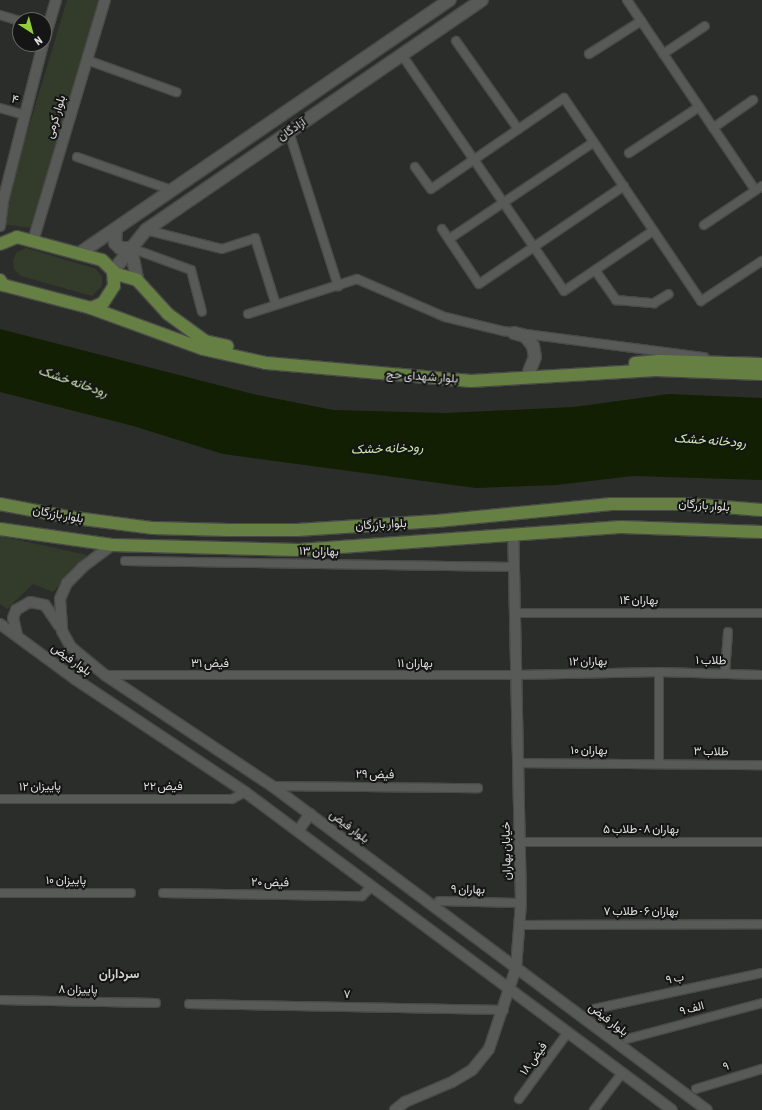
<!DOCTYPE html>
<html>
<head>
<meta charset="utf-8">
<style>
	body { margin:0 }
	#map { position:relative; width:762px; height:1110px; overflow:hidden; background:#2b2d2a; font-family:"Asap Condensed",Vazirmatn,sans-serif }
	div>[style] { position:absolute }
	[style*='--x'] { left:calc(var(--x)*1px); top:calc(var(--y)*1px); width:calc(var(--w)*1px); rotate:calc(var(--a)*1deg) }
	.green>* { inset:0; background:#333c2a }
	.water>* { inset:0; background:#131f03 }
	.roads { filter:drop-shadow(1px 0 #494a48) drop-shadow(-1px 0 #494a48) drop-shadow(0 1px #494a48) drop-shadow(0 -1px #494a48) }
	.minor>* { height:8px; margin:-4px; padding:0 4px; transform-origin:4px; border-radius:4px; background:#585a57 }
	.tertiary>* { height:10px; margin:-5px; padding:0 5px; transform-origin:5px; border-radius:5px; background:#585a57 }
	.secondary>* { height:12px; margin:-6px; padding:0 6px; transform-origin:6px; border-radius:6px; background:#585a57 }
	.primary>* { height:12px; margin:-6px; padding:0 6px; transform-origin:6px; border-radius:6px; background:#668043 }
	span { translate:-50% -50%; white-space:nowrap; text-align:center; line-height:1.15; -webkit-text-stroke:4px #141514; paint-order:stroke }
	.street-label { font-size:12px; color:#dedfde }
	.water-label { font-size:13px; color:#cde9af; font-style:italic }
	.neighbourhood-label { font-size:13px; color:#d2d3d0; font-weight:700 }
	.north { position:absolute; left:12px; top:12px; width:40px; height:40px; box-sizing:border-box; background:#141514; border:1px solid #656665; border-radius:50%; rotate:144deg; font-size:11px; font-weight:700; line-height:16px; text-align:center; color:#dedfde }
	.north::after { content:''; display:block; margin:auto; width:14px; height:18px; background:#93cd3e; clip-path:polygon(50% 0,100% 100%,50% 72%,0 100%) }
</style>
</head>
<body>
<div id="map">
	<div class="green">
		<div style="clip-path:polygon(67px 0,99px 0,32px 228px,2px 224px,5px 206px)"></div>
		<div style="clip-path:polygon(26px 248px,96px 269px,102px 277px,102px 286px,92px 296px,21px 276px,14px 269px,13px 260px,17px 252px)"></div>
		<div style="clip-path:polygon(0 536px,87px 555px,53px 592px,33px 584px,7px 609px,0 604px)"></div>
	</div>
	<div class="water">
		<div style="clip-path:polygon(0 329px,253px 394px,333px 410px,444px 413px,512px 410px,574px 407px,669px 394px,762px 398px,762px 480px,633px 476px,556px 485px,476px 488px,223px 454px,133px 426px,0 392px)"></div>
	</div>
	<div class="roads">
		<div class="minor">
			<div style="--x:627;--y:0;--w:229;--a:56"></div>
			<div style="--x:0;--y:15;--w:21;--a:17"></div>
			<div style="--x:456;--y:41;--w:108;--a:54.8"></div>
			<div style="--x:589;--y:54;--w:62;--a:-32.4"></div>
			<div style="--x:663;--y:54;--w:50;--a:-33.7"></div>
			<div style="--x:402;--y:55;--w:286;--a:55.5"></div>
			<div style="--x:564;--y:291;--w:107;--a:-34"></div>
			<div style="--x:87;--y:60;--w:95;--a:19.8"></div>
			<div style="--x:0;--y:108;--w:25;--a:16"></div>
			<div style="--x:713;--y:128;--w:49;--a:-35"></div>
			<div style="--x:289;--y:132;--w:162;--a:72.3"></div>
			<div style="--x:629;--y:153;--w:84;--a:-33.3"></div>
			<div style="--x:77;--y:157;--w:100;--a:19.3"></div>
			<div style="--x:415;--y:167;--w:27;--a:54"></div>
			<div style="--x:431;--y:189;--w:161;--a:-34.4"></div>
			<div style="--x:564;--y:98;--w:245;--a:56"></div>
			<div style="--x:701;--y:301;--w:73;--a:-33.3"></div>
			<div style="--x:704;--y:225;--w:70;--a:-33.9"></div>
			<div style="--x:442;--y:229;--w:66;--a:56.1"></div>
			<div style="--x:479;--y:284;--w:175;--a:-34.1"></div>
			<div style="--x:146;--y:230;--w:78;--a:14"></div>
			<div style="--x:222;--y:249;--w:35;--a:-18"></div>
			<div style="--x:255;--y:238;--w:70;--a:72.6"></div>
			<div style="--x:449;--y:239;--w:174;--a:-33.8"></div>
			<div style="--x:131;--y:248;--w:64;--a:20.1"></div>
			<div style="--x:191;--y:270;--w:43;--a:75.3"></div>
			<div style="--x:595;--y:270;--w:37;--a:55"></div>
			<div style="--x:616;--y:300;--w:38;--a:5"></div>
			<div style="--x:654;--y:303;--w:17;--a:-31"></div>
			<div style="--x:248;--y:314;--w:114;--a:-17.8"></div>
			<div style="--x:357;--y:279;--w:96;--a:23.4"></div>
			<div style="--x:445;--y:317;--w:60;--a:13.6"></div>
			<div style="--x:503;--y:331;--w:203;--a:7.4"></div>
			<div style="--x:125;--y:561;--w:388;--a:0.9"></div>
			<div style="--x:515;--y:613;--w:247;--a:0"></div>
			<div style="--x:659;--y:672;--w:91;--a:90"></div>
			<div style="--x:725;--y:673;--w:41;--a:-85.8"></div>
			<div style="--x:105;--y:675;--w:411;--a:0"></div>
			<div style="--x:516;--y:675;--w:143;--a:-1.2"></div>
			<div style="--x:659;--y:672;--w:103;--a:1.7"></div>
			<div style="--x:518;--y:763;--w:244;--a:0.5"></div>
			<div style="--x:272;--y:786;--w:206;--a:0.6"></div>
			<div style="--x:0;--y:799;--w:232;--a:0"></div>
			<div style="--x:232;--y:799;--w:15;--a:-28"></div>
			<div style="--x:520;--y:842;--w:242;--a:0"></div>
			<div style="--x:0;--y:893;--w:131;--a:0"></div>
			<div style="--x:163;--y:893;--w:199;--a:0.9"></div>
			<div style="--x:362;--y:896;--w:14;--a:-45"></div>
			<div style="--x:439;--y:901;--w:82;--a:1.4"></div>
			<div style="--x:520;--y:925;--w:242;--a:-0.2"></div>
			<div style="--x:0;--y:1000;--w:156;--a:1.1"></div>
			<div style="--x:189;--y:1004;--w:315;--a:1.1"></div>
			<div style="--x:594;--y:1009;--w:172;--a:-12.1"></div>
			<div style="--x:627;--y:1039;--w:140;--a:-14.9"></div>
			<div style="--x:696;--y:1089;--w:69;--a:-16.9"></div>
			<div style="--x:519;--y:1099;--w:83;--a:-53.8"></div>
			<div style="--x:594;--y:1110;--w:46;--a:-52.9"></div>
		</div>
		<div class="tertiary">
			<div style="--x:44;--y:41;--w:43;--a:-73.7"></div>
			<div style="--x:0;--y:226;--w:25;--a:-83"></div>
			<div style="--x:3;--y:201;--w:162;--a:-75.7"></div>
			<div style="--x:33;--y:241;--w:252;--a:-73.4"></div>
			<div style="--x:112;--y:545;--w:38;--a:143"></div>
			<div style="--x:82;--y:568;--w:21;--a:135"></div>
			<div style="--x:67;--y:583;--w:17;--a:114"></div>
			<div style="--x:60;--y:599;--w:32;--a:86"></div>
			<div style="--x:62;--y:631;--w:18;--a:61"></div>
			<div style="--x:71;--y:647;--w:44;--a:39.5"></div>
			<div style="--x:105;--y:675;--w:201;--a:33.6"></div>
			<div style="--x:272;--y:786;--w:542;--a:36.68"></div>
			<div style="--x:0;--y:624;--w:93;--a:36.3"></div>
			<div style="--x:75;--y:679;--w:204;--a:33.6"></div>
			<div style="--x:245;--y:792;--w:532;--a:36.68"></div>
			<div style="--x:17;--y:635;--w:17;--a:-103"></div>
			<div style="--x:13;--y:618;--w:9;--a:-69"></div>
			<div style="--x:16;--y:610;--w:16;--a:-30"></div>
			<div style="--x:30;--y:602;--w:15;--a:11"></div>
			<div style="--x:45;--y:605;--w:25;--a:56"></div>
			<div style="--x:298;--y:831;--w:21;--a:-55"></div>
			<div style="--x:395;--y:1110;--w:13;--a:-39"></div>
			<div style="--x:405;--y:1102;--w:51;--a:-23.1"></div>
			<div style="--x:452;--y:1082;--w:23;--a:-31"></div>
			<div style="--x:472;--y:1070;--w:27;--a:-51"></div>
			<div style="--x:489;--y:1049;--w:85;--a:-71.6"></div>
			<div style="--x:516;--y:968;--w:65;--a:-85.6"></div>
			<div style="--x:521;--y:903;--w:369;--a:-91.2"></div>
		</div>
		<div class="secondary">
			<div style="--x:116;--y:229;--w:14;--a:94"></div>
			<div style="--x:115;--y:243;--w:7;--a:45"></div>
			<div style="--x:120;--y:248;--w:11;--a:0"></div>
			<div style="--x:131;--y:248;--w:33;--a:79"></div>
			<div style="--x:80;--y:253;--w:448;--a:-34.4"></div>
			<div style="--x:113;--y:271;--w:53;--a:-51.2"></div>
			<div style="--x:146;--y:230;--w:407;--a:-34.4"></div>
			<div style="--x:514;--y:333;--w:11;--a:15"></div>
			<div style="--x:525;--y:336;--w:13;--a:51"></div>
			<div style="--x:533;--y:346;--w:11;--a:80"></div>
			<div style="--x:535;--y:357;--w:16;--a:112"></div>
		</div>
		<div class="primary">
			<div style="--x:0;--y:244;--w:18;--a:-22"></div>
			<div style="--x:17;--y:237;--w:88;--a:15.1"></div>
			<div style="--x:102;--y:260;--w:16;--a:45"></div>
			<div style="--x:113;--y:271;--w:15;--a:86"></div>
			<div style="--x:114;--y:286;--w:20;--a:123"></div>
			<div style="--x:103;--y:303;--w:13;--a:157"></div>
			<div style="--x:113;--y:273;--w:25;--a:16"></div>
			<div style="--x:137;--y:280;--w:46;--a:47.6"></div>
			<div style="--x:168;--y:314;--w:46;--a:36.1"></div>
			<div style="--x:205;--y:341;--w:23;--a:13"></div>
			<div style="--x:0;--y:280;--w:6;--a:59"></div>
			<div style="--x:3;--y:285;--w:91;--a:14.6"></div>
			<div style="--x:91;--y:308;--w:119;--a:20.1"></div>
			<div style="--x:203;--y:349;--w:65;--a:12.5"></div>
			<div style="--x:266;--y:363;--w:206;--a:5"></div>
			<div style="--x:471;--y:381;--w:185;--a:-3.4"></div>
			<div style="--x:656;--y:370;--w:106;--a:2.2"></div>
			<div style="--x:635;--y:363;--w:24;--a:-5"></div>
			<div style="--x:659;--y:361;--w:103;--a:1.7"></div>
			<div style="--x:0;--y:504;--w:69;--a:10.8"></div>
			<div style="--x:68;--y:517;--w:86;--a:7.4"></div>
			<div style="--x:153;--y:528;--w:76;--a:1.5"></div>
			<div style="--x:229;--y:530;--w:68;--a:0"></div>
			<div style="--x:297;--y:530;--w:140;--a:-3.7"></div>
			<div style="--x:437;--y:521;--w:175;--a:-5.6"></div>
			<div style="--x:611;--y:504;--w:76;--a:0"></div>
			<div style="--x:687;--y:504;--w:75;--a:4.6"></div>
			<div style="--x:0;--y:529;--w:113;--a:8.1"></div>
			<div style="--x:112;--y:545;--w:187;--a:1.5"></div>
			<div style="--x:299;--y:550;--w:323;--a:-4.1"></div>
			<div style="--x:621;--y:527;--w:141;--a:2"></div>
		</div>
	</div>
	<div class="street-label">
		<span style="left:15px;top:100px;rotate:16deg">۴</span>
		<span style="left:56px;top:117px;rotate:-73deg">بلوار کرمی</span>
		<span style="left:292px;top:130px;rotate:-34deg">آزادگان</span>
		<span style="left:422px;top:377px;rotate:4deg">بلوار شهدای حج</span>
		<span style="left:704px;top:506px;rotate:4deg">بلوار بازرگان</span>
		<span style="left:58px;top:515px;rotate:10deg">بلوار بازرگان</span>
		<span style="left:381px;top:525px;rotate:-3deg">بلوار بازرگان</span>
		<span style="left:319px;top:552px;rotate:1deg">بهاران ۱۳</span>
		<span style="left:639px;top:601px">بهاران ۱۴</span>
		<span style="left:71px;top:660px;rotate:36deg">بلوار فیض</span>
		<span style="left:711px;top:661px;rotate:1deg">طلاب ۱</span>
		<span style="left:588px;top:662px;rotate:-1deg">بهاران ۱۲</span>
		<span style="left:210px;top:664px">فیض ۳۱</span>
		<span style="left:415px;top:664px">بهاران ۱۱</span>
		<span style="left:589px;top:751px">بهاران ۱۰</span>
		<span style="left:711px;top:752px;rotate:1deg">طلاب ۳</span>
		<span style="left:375px;top:775px;rotate:1deg">فیض ۲۹</span>
		<span style="left:40px;top:787px;rotate:-1deg">پاییزان ۱۲</span>
		<span style="left:163px;top:787px">فیض ۲۲</span>
		<span style="left:349px;top:827px;rotate:37deg">بلوار فیض</span>
		<span style="left:641px;top:830px">بهاران ۸ - طلاب ۵</span>
		<span style="left:507px;top:851px;rotate:-91deg">خیابان بهاران</span>
		<span style="left:66px;top:881px">پاییزان ۱۰</span>
		<span style="left:270px;top:883px;rotate:1deg">فیض ۲۰</span>
		<span style="left:468px;top:890px;rotate:1deg">بهاران ۹</span>
		<span style="left:641px;top:912px">بهاران ۶ - طلاب ۷</span>
		<span style="left:675px;top:979px;rotate:-12deg">۹ ب</span>
		<span style="left:78px;top:990px;rotate:1deg">پاییزان ۸</span>
		<span style="left:347px;top:995px;rotate:1deg">۷</span>
		<span style="left:692px;top:1009px;rotate:-15deg">۹ الف</span>
		<span style="left:608px;top:1020px;rotate:37deg">بلوار فیض</span>
		<span style="left:534px;top:1059px;rotate:-54deg">فیض ۱۸</span>
		<span style="left:726px;top:1067px;rotate:-17deg">۹</span>
	</div>
	<div class="water-label">
		<span style="left:73px;top:382px;rotate:19deg">رودخانه خشک</span>
		<span style="left:710px;top:441px;rotate:4deg">رودخانه خشک</span>
		<span style="left:387px;top:449px;rotate:-2deg">رودخانه خشک</span>
	</div>
	<div class="neighbourhood-label">
		<span style="left:119px;top:974px">سرداران</span>
	</div>
	<div class="north">N</div>
</div>
</body>
</html>
